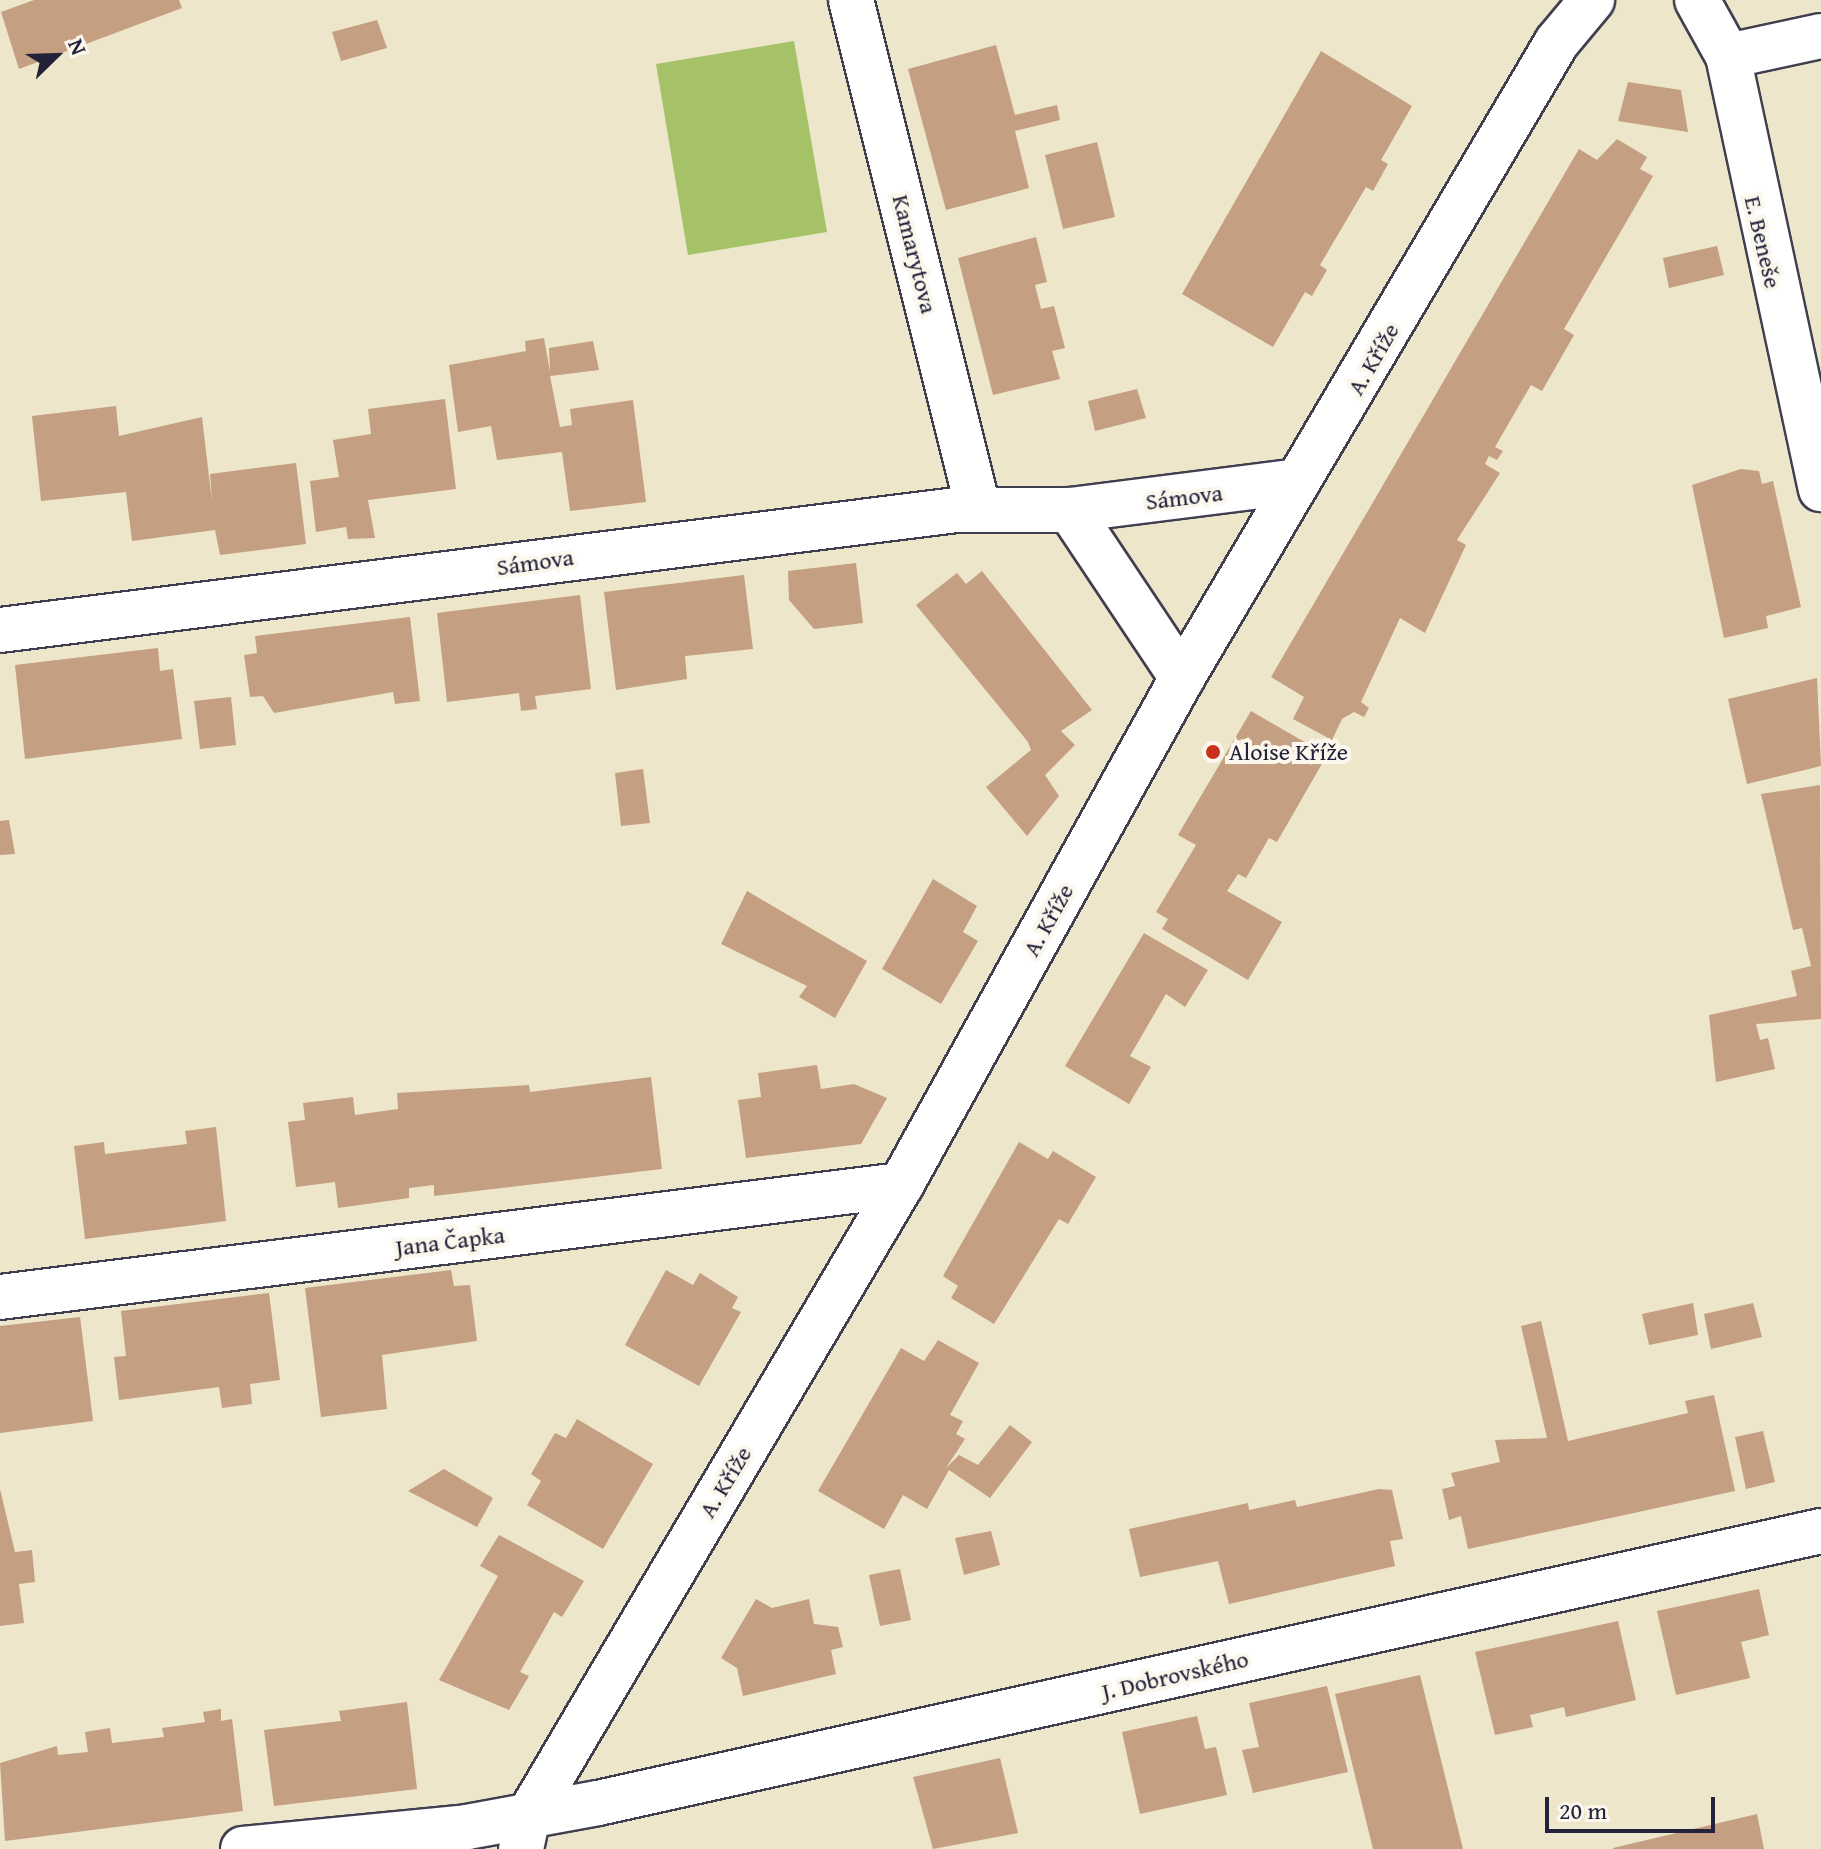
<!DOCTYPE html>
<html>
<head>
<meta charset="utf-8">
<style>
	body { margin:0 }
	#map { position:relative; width:1821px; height:1849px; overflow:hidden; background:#ede6ca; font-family:"Gentium Book Plus",serif }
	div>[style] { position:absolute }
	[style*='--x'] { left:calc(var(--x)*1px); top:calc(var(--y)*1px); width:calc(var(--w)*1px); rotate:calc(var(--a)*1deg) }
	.green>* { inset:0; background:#a5c269 }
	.building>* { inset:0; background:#c49f81 }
	.roads { filter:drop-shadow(2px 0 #403f50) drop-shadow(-2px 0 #403f50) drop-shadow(0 2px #403f50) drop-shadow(0 -2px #403f50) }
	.minor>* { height:44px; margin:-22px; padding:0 22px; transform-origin:22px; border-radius:22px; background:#fff }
	.dots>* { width:22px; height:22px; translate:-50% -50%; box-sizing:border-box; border:4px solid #fbf7ec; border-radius:50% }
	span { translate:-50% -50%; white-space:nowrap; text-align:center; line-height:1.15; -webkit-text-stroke:8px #fbf7ec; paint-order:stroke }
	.street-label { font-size:24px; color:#22223b }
	.poi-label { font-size:24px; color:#22223b }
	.left { translate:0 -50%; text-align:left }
	.north { position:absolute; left:16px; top:16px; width:80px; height:80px; -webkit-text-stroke:6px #fbf7ec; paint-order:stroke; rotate:67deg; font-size:22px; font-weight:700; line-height:32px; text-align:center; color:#22223b }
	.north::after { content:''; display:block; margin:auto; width:28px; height:36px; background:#22223b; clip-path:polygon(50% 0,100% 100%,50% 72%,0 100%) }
	.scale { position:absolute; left:1545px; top:1797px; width:170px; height:36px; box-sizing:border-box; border:4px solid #22223b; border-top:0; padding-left:10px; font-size:24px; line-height:28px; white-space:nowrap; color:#22223b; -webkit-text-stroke:6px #fbf7ec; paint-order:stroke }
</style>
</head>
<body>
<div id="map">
	<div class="green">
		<div style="clip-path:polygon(794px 41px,827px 232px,688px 255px,656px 64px)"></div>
	</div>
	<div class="building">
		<div style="clip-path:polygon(34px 0,179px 0,182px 8px,19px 69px,1px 12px)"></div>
		<div style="clip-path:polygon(377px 20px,387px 48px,341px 61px,332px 32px)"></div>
		<div style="clip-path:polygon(996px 45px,1015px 115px,1057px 105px,1060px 120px,1015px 131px,1029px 188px,946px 210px,908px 69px)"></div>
		<div style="clip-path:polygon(1321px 51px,1412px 106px,1381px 160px,1388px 164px,1373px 191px,1366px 187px,1320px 265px,1327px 270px,1312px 296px,1305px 292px,1273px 347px,1182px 294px)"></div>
		<div style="clip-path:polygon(1628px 82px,1681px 90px,1688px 132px,1618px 121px)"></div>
		<div style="clip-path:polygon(1617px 139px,1647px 157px,1640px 169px,1653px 176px,1564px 329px,1574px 335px,1542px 391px,1531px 385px,1495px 447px,1503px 451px,1497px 460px,1489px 456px,1485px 464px,1500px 473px,1457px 540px,1466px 545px,1425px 633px,1400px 618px,1361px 702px,1369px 708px,1364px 717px,1354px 712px,1342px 719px,1332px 740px,1293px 719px,1304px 697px,1271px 677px,1579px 149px,1597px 160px)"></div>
		<div style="clip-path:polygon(1097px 142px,1115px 217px,1063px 229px,1045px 155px)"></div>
		<div style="clip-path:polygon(1036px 237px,1047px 282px,1035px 285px,1041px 309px,1054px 306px,1065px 348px,1052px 351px,1060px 379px,993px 395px,958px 258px)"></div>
		<div style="clip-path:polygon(1717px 246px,1724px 275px,1669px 288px,1663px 258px)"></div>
		<div style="clip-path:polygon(544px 338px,550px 372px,549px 348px,593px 341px,599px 370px,550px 376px,560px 427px,572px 425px,570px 409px,633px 400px,646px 502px,570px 511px,562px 452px,497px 460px,491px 426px,458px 432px,449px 365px,526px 351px,525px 341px)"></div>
		<div style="clip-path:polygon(1137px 389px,1146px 418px,1095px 431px,1088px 401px)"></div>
		<div style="clip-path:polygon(445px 399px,456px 489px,368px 500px,375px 538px,348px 539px,346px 527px,316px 532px,310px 481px,339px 477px,333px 440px,371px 434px,368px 409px)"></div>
		<div style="clip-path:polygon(116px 406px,119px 436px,202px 417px,212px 502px,210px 474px,296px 463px,306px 544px,220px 555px,215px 530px,132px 541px,126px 492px,41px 501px,32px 416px)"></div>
		<div style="clip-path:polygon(1741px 469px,1759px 471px,1762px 484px,1773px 481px,1801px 607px,1766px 616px,1768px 628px,1724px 638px,1692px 485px)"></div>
		<div style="clip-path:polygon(856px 563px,863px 623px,814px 629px,789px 600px,788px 571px)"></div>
		<div style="clip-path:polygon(982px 571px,1092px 710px,1061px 731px,1075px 745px,1045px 775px,1059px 796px,1027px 836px,986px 787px,1031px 750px,1028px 742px,916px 605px,957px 573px,966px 584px)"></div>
		<div style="clip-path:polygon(744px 575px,753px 649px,685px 656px,687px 679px,616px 690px,604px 592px)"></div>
		<div style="clip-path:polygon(580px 595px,591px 689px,535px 696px,537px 709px,521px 711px,519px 693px,447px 702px,437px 613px)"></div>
		<div style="clip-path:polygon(410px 617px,420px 701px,395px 704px,393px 692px,274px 713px,263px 696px,250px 697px,244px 655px,257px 653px,255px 636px)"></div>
		<div style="clip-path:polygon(158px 648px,160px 671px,173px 669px,182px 739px,25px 759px,15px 665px)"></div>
		<div style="clip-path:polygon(1817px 678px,1821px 766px,1747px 784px,1728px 699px)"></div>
		<div style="clip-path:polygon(231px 697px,236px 745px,200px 749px,194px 701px)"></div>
		<div style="clip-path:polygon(1251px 711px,1327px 755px,1277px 842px,1269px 838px,1246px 878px,1238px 874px,1227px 891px,1282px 922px,1248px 980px,1162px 929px,1168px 919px,1156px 912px,1196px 845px,1178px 835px)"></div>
		<div style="clip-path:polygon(643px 769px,650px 823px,621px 826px,615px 773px)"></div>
		<div style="clip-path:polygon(1820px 785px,1821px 1019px,1756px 1024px,1760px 1040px,1768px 1038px,1775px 1069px,1716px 1082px,1709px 1015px,1797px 996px,1791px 971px,1811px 966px,1802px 928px,1793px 930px,1761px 794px)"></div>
		<div style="clip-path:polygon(9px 820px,15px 854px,0 855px,0 821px)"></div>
		<div style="clip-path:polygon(933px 879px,977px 906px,963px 932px,978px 941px,941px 1004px,882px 969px)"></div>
		<div style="clip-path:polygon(747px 891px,867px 961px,835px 1018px,799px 997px,807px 986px,721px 944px)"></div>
		<div style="clip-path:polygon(1144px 933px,1208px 970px,1185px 1007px,1166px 994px,1130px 1056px,1151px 1067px,1129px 1104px,1065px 1066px)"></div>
		<div style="clip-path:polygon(817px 1065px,821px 1089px,854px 1084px,887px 1098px,861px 1144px,746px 1158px,738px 1100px,761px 1097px,758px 1073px)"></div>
		<div style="clip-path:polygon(651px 1077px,662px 1169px,434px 1196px,434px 1185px,409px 1188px,409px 1198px,338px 1208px,335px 1182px,296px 1187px,288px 1122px,305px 1120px,303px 1103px,353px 1097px,355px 1115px,398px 1109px,397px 1093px,529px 1085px,530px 1092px)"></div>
		<div style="clip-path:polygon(216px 1127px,226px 1221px,85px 1239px,74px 1146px,104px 1142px,105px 1154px,187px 1144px,185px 1131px)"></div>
		<div style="clip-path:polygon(1019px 1142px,1048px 1159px,1053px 1151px,1096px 1177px,1068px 1224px,1059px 1219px,994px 1324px,951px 1298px,958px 1286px,943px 1276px)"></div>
		<div style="clip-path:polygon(451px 1270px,454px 1286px,470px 1285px,477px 1341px,382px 1355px,387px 1409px,321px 1417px,305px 1288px)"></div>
		<div style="clip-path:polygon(666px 1270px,693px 1285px,700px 1273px,738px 1297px,732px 1308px,741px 1312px,699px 1386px,625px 1345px)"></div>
		<div style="clip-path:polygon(269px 1293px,280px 1380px,250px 1384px,252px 1404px,222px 1408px,219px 1387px,119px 1400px,114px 1357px,126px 1356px,121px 1311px)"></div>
		<div style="clip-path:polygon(1693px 1303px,1698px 1335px,1649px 1345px,1642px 1314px)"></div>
		<div style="clip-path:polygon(1753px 1303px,1762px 1337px,1711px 1349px,1704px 1314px)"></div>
		<div style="clip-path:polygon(80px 1317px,93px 1421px,0 1433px,0 1326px)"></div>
		<div style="clip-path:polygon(1541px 1321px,1568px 1441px,1688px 1413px,1685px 1401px,1714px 1395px,1735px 1491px,1468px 1549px,1461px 1516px,1449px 1520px,1442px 1489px,1455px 1486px,1451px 1473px,1500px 1462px,1495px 1440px,1547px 1438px,1521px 1326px)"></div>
		<div style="clip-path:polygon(938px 1340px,979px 1363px,950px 1415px,963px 1421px,956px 1434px,965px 1439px,946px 1468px,959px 1455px,978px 1465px,1010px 1425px,1032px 1442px,990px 1498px,949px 1470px,927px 1509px,903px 1495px,884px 1529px,818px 1491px,901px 1348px,924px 1361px)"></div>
		<div style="clip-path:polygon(577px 1419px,653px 1464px,603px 1549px,527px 1505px,541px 1481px,531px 1474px,555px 1433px,566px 1438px)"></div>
		<div style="clip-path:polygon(1763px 1431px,1775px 1482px,1746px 1489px,1735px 1437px)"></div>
		<div style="clip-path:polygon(444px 1469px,493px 1498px,477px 1527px,408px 1491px)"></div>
		<div style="clip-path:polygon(0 1489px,15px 1552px,32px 1550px,35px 1582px,19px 1584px,24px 1623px,0 1626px)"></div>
		<div style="clip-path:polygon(1379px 1489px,1392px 1490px,1403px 1539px,1390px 1541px,1395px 1566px,1229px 1604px,1218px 1561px,1140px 1577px,1129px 1529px,1248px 1503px,1249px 1510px,1295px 1500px,1297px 1507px)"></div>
		<div style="clip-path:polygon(991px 1531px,1000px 1565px,964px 1575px,955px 1538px)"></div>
		<div style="clip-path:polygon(499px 1535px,584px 1581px,562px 1617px,554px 1612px,520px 1672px,529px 1676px,509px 1710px,439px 1680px,498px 1576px,480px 1566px)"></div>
		<div style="clip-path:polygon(900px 1569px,911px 1620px,880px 1626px,869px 1575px)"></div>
		<div style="clip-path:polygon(1759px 1589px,1769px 1635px,1741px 1642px,1750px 1678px,1676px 1695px,1657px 1611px)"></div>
		<div style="clip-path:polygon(756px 1599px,772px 1608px,809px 1599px,814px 1624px,838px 1627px,843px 1647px,831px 1650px,836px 1674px,743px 1696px,737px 1668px,721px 1658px)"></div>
		<div style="clip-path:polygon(1618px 1621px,1636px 1700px,1566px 1717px,1564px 1707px,1530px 1715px,1533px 1727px,1495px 1735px,1475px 1652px)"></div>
		<div style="clip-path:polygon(1420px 1675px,1463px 1849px,1373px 1849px,1335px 1694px)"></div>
		<div style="clip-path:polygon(1327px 1686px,1348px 1772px,1253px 1793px,1242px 1750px,1259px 1747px,1249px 1703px)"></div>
		<div style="clip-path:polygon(407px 1702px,417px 1789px,274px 1806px,264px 1730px,341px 1721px,339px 1711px)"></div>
		<div style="clip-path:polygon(221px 1709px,221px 1721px,232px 1719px,243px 1811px,5px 1841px,0 1763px,57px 1746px,58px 1755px,88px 1752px,85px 1732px,110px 1728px,112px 1743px,164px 1737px,162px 1728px,205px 1722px,203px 1712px)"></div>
		<div style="clip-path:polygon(1197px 1716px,1205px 1749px,1216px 1747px,1227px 1795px,1140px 1814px,1122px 1732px)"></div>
		<div style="clip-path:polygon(1000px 1758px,1018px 1833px,933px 1849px,913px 1777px)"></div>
		<div style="clip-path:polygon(1757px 1814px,1764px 1849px,1613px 1849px,1613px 1848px)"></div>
	</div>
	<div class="roads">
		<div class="minor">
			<div style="--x:851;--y:0;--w:524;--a:75.96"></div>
			<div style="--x:1697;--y:0;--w:64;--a:61"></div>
			<div style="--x:1728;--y:56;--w:443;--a:77.9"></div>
			<div style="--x:1728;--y:56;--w:95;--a:-12.1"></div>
			<div style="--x:1070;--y:510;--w:202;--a:56.3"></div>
			<div style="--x:0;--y:630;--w:964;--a:-7.15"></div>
			<div style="--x:956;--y:510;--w:114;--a:0"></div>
			<div style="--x:1070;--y:510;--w:230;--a:-7.2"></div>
			<div style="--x:0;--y:1297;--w:908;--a:-7.09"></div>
			<div style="--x:243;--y:1849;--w:225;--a:-5.6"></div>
			<div style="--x:467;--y:1827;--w:133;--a:-10.4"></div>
			<div style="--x:598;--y:1803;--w:1253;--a:-12.54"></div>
			<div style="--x:521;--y:1849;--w:33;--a:-78"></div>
			<div style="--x:528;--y:1817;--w:734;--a:-59.45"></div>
			<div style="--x:901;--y:1185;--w:580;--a:-61"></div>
			<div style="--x:1182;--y:678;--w:738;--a:-59.48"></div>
			<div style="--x:1557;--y:42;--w:55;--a:-50.2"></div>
		</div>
	</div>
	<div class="dots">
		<div style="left:1213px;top:752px;background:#c8321e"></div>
	</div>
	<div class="street-label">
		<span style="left:1763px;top:242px;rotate:77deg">E. Beneše</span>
		<span style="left:915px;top:254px;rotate:76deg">Kamarytova</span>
		<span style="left:1373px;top:359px;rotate:-60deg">A. Kříže</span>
		<span style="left:1184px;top:497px;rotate:-7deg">Sámova</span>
		<span style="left:535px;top:562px;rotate:-8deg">Sámova</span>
		<span style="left:1048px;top:920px;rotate:-61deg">A. Kříže</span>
		<span style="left:450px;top:1241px;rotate:-7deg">Jana Čapka</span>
		<span style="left:725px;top:1482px;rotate:-59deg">A. Kříže</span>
		<span style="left:1175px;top:1675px;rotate:-13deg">J. Dobrovského</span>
	</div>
	<div class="poi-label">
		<span class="left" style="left:1229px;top:752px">Aloise Kříže</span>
	</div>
	<div class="north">N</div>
	<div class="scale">20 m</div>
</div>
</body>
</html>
